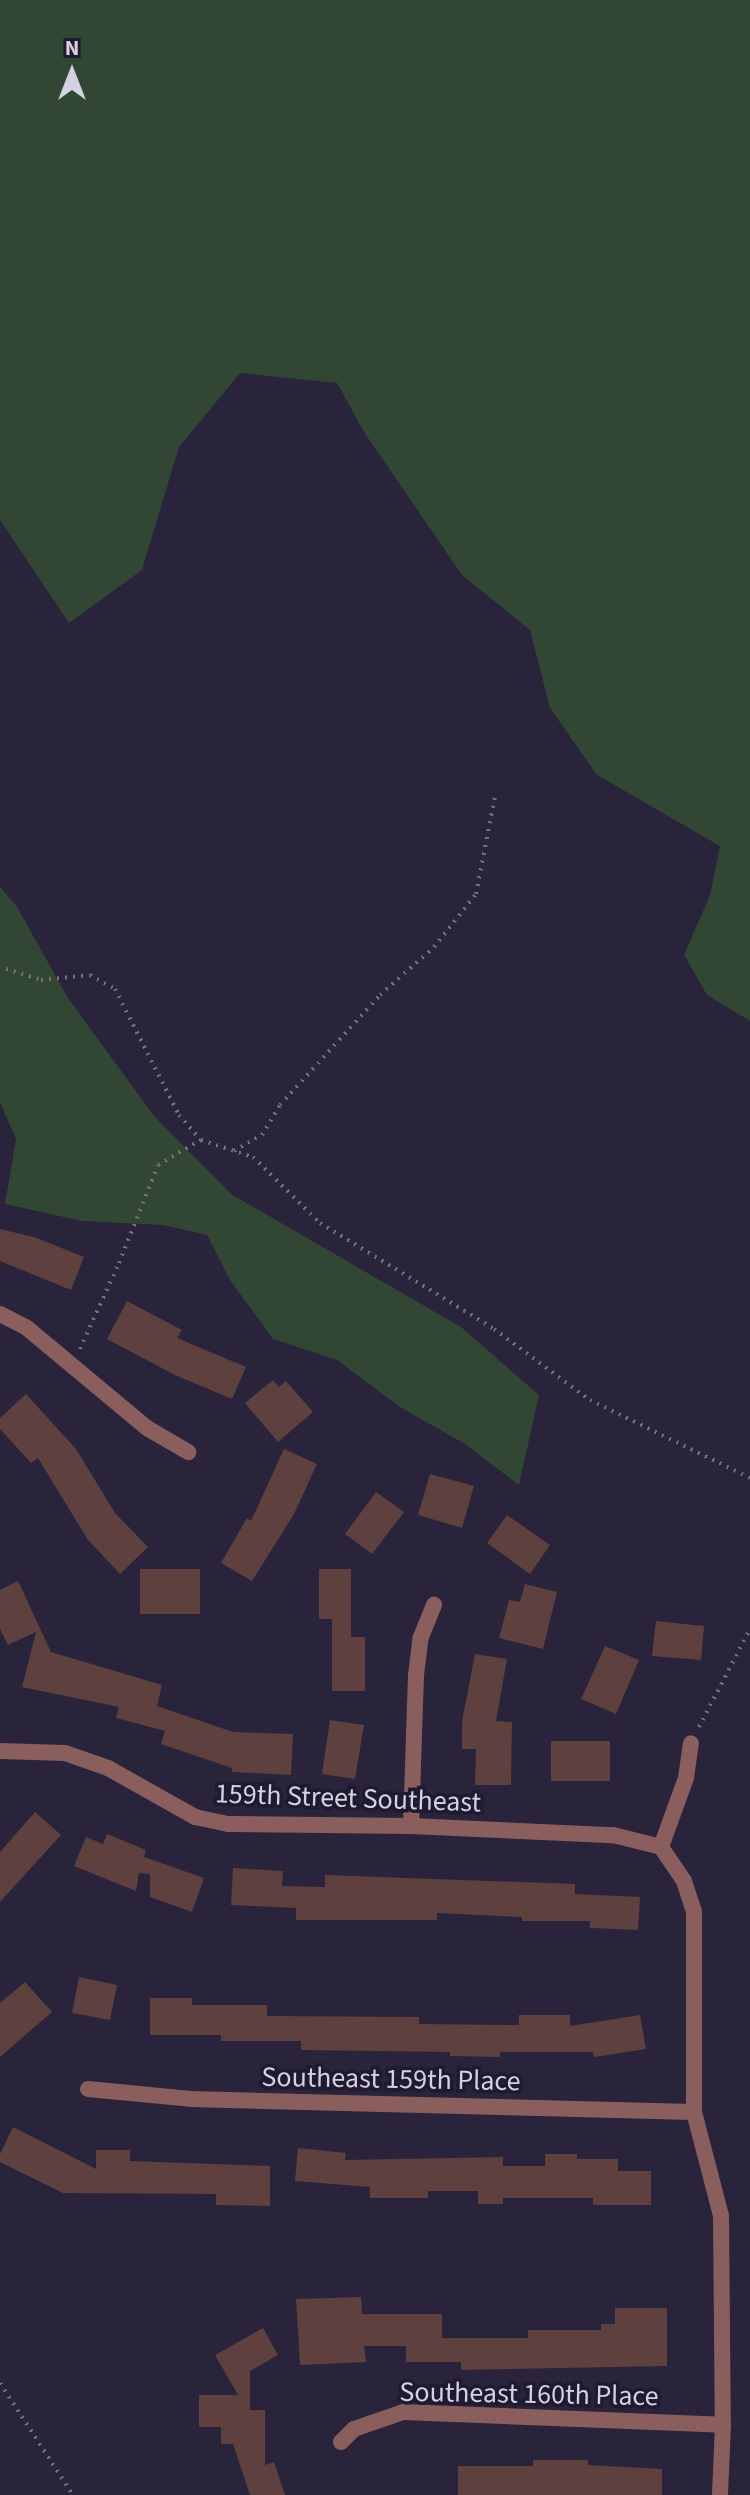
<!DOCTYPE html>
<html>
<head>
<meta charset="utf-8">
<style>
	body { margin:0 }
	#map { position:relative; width:750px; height:2495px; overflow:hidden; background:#29233b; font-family:"Source Sans 3",sans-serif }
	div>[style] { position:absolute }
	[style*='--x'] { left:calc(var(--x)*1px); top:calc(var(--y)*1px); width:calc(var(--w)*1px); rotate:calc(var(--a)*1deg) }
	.green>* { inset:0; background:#314733 }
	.building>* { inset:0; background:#5e403e }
	.path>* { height:4px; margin-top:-2px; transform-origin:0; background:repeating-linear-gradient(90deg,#746f83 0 2px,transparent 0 8px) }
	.street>* { height:16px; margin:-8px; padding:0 8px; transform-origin:8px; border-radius:8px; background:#8a5e5d }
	span { translate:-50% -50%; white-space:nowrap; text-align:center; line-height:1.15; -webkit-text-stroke:7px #201a30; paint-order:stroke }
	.street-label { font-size:28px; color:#d4d1e0 }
	.north { position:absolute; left:32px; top:32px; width:80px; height:80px; -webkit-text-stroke:6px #201a30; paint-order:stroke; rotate:0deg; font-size:22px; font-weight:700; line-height:32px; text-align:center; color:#d4d1e0 }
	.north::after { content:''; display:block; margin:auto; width:28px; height:36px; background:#d4d1e0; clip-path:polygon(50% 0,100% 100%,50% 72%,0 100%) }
</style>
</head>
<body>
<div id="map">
	<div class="green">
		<div style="clip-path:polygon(0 0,750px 0,750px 1021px,707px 995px,684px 955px,710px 895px,720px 846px,597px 775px,550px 708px,530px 630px,462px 575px,364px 432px,337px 383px,240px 373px,179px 447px,142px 570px,69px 623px,0 520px)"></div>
		<div style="clip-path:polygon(0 887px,16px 905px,68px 998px,154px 1116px,231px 1194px,461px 1327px,539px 1395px,519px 1485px,465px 1444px,400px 1407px,337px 1360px,273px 1339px,230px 1280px,207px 1235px,163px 1225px,82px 1221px,5px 1204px,16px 1139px,0 1102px)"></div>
	</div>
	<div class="building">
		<div style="clip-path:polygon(0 1229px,34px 1237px,84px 1257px,71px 1290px,0 1261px)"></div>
		<div style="clip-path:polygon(127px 1301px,182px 1330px,177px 1338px,246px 1367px,232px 1399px,175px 1375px,107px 1339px)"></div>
		<div style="clip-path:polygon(273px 1380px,279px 1387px,286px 1381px,313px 1412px,278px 1442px,245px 1403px)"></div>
		<div style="clip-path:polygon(26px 1394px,76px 1449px,115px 1513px,148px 1547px,120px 1574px,88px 1540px,38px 1458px,31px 1463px,0 1429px,0 1418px)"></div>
		<div style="clip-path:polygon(284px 1449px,317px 1464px,294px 1514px,252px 1581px,221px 1563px,247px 1518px,251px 1521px)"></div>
		<div style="clip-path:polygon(430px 1474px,474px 1486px,462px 1528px,418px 1515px)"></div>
		<div style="clip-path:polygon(376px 1492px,404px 1512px,372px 1554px,345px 1534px)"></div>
		<div style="clip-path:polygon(507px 1515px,550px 1545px,530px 1574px,487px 1543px)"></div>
		<div style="clip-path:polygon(140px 1569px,200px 1569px,200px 1614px,140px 1614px)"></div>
		<div style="clip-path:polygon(319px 1569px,351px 1569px,351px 1637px,365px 1637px,365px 1691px,332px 1691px,332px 1619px,319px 1619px)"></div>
		<div style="clip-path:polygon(18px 1581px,51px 1652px,162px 1685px,157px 1706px,233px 1732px,293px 1734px,291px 1775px,232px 1772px,232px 1768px,161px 1744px,165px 1731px,116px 1718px,119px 1707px,22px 1687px,36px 1632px,8px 1645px,0 1629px,0 1590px)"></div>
		<div style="clip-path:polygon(525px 1584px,557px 1592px,543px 1649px,499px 1638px,509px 1600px,520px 1602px)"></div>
		<div style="clip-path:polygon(656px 1621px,704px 1626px,701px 1660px,652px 1656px)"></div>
		<div style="clip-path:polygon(605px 1646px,639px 1660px,616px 1714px,581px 1699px)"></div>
		<div style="clip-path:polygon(475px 1654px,507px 1659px,496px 1721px,512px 1722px,511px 1785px,475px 1785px,476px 1749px,462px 1749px,462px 1721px)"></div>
		<div style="clip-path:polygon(330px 1720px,364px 1725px,355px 1779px,322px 1774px)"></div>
		<div style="clip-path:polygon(551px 1741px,610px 1741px,610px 1781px,551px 1781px)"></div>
		<div style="clip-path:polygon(35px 1812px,61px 1835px,0 1902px,0 1852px)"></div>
		<div style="clip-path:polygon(107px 1834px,146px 1850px,144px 1857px,204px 1878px,192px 1912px,150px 1897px,150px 1874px,139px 1873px,136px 1891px,74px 1866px,86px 1837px,103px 1844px)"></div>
		<div style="clip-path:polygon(233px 1868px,283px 1871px,282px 1886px,325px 1887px,325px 1875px,575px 1884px,575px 1894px,640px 1897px,638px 1930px,590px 1928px,590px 1921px,522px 1921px,522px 1917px,437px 1913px,437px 1920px,296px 1920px,296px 1908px,231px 1905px)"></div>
		<div style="clip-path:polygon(79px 1977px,117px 1985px,110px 2020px,72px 2013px)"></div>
		<div style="clip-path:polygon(25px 1982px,52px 2012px,0 2057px,0 2003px)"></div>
		<div style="clip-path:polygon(150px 1998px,192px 1998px,192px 2005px,267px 2005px,267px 2016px,419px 2017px,419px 2024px,519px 2025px,519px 2015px,570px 2015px,570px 2026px,640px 2015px,646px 2049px,594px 2057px,593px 2052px,500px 2052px,500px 2057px,450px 2056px,450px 2052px,301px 2050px,301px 2041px,221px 2041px,221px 2035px,150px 2035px)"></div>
		<div style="clip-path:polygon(13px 2127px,96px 2169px,96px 2150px,130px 2150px,130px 2161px,270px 2166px,270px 2206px,216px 2205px,216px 2194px,63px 2193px,0 2162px,0 2154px)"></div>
		<div style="clip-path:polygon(298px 2148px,346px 2153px,345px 2160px,503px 2157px,503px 2166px,545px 2166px,545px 2154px,577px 2154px,577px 2159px,618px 2159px,618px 2171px,651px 2171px,651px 2205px,593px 2205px,593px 2198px,503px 2198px,503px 2204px,478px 2204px,478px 2191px,428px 2191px,428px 2198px,370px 2198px,370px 2187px,295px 2181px)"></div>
		<div style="clip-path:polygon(361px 2297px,362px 2314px,442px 2314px,442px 2338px,528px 2338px,528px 2330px,601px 2330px,601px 2324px,615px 2324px,615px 2308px,667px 2308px,667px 2366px,461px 2370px,461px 2362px,406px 2362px,406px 2346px,364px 2346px,366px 2362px,300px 2365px,296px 2299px)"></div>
		<div style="clip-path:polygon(263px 2328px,278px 2355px,250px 2371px,250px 2410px,265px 2410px,265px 2465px,274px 2462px,285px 2495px,250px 2495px,233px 2444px,221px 2444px,221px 2427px,199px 2427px,199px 2395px,238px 2395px,215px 2355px)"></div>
		<div style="clip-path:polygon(533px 2460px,588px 2460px,588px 2465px,662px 2469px,662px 2495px,458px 2495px,458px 2466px,533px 2466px)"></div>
	</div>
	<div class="path">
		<div style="--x:6;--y:969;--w:37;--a:17"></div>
		<div style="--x:41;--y:980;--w:49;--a:-5.8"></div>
		<div style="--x:90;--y:975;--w:29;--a:29"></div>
		<div style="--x:115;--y:989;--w:141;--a:63.1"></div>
		<div style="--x:179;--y:1115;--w:33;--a:49"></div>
		<div style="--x:234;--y:1151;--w:32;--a:-30"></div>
		<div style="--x:262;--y:1135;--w:35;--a:-59"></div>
		<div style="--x:280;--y:1105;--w:149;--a:-47.7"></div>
		<div style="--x:380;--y:995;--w:72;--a:-41.6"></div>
		<div style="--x:434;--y:947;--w:68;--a:-51.6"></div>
		<div style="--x:476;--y:894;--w:100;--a:-79"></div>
		<div style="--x:80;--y:1349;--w:94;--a:-65.6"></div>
		<div style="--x:119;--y:1263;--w:105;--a:-68.3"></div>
		<div style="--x:158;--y:1165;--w:50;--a:-30.2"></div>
		<div style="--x:201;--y:1140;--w:55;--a:18.1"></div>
		<div style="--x:253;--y:1157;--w:94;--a:44.6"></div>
		<div style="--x:320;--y:1223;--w:204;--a:31.3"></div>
		<div style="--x:494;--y:1329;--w:119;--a:36.5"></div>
		<div style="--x:590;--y:1400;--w:178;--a:26"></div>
		<div style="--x:699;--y:1727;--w:110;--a:-62.5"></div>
		<div style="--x:0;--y:2383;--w:134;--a:56.9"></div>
	</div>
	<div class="street">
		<div style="--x:0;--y:1314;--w:30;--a:27"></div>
		<div style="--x:27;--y:1328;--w:156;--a:39.8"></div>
		<div style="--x:147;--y:1428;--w:48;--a:30.3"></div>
		<div style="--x:0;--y:1751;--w:65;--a:1.8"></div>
		<div style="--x:65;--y:1753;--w:46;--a:19.2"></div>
		<div style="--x:108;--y:1768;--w:100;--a:29.4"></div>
		<div style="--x:195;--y:1817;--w:35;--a:12"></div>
		<div style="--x:229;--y:1824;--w:182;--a:0.6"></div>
		<div style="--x:411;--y:1826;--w:202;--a:2.6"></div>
		<div style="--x:613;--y:1835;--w:49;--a:14"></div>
		<div style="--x:411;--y:1826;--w:151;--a:-88.1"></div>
		<div style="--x:416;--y:1675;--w:38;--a:-83"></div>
		<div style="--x:421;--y:1637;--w:35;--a:-68"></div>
		<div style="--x:661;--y:1847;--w:41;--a:55.9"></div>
		<div style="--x:684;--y:1881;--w:32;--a:72"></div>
		<div style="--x:694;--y:1911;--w:201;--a:90"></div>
		<div style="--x:694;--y:2112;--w:107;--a:75.4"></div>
		<div style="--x:721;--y:2216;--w:209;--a:89.5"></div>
		<div style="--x:723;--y:2425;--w:70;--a:92.5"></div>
		<div style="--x:661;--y:1847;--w:73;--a:-70.1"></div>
		<div style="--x:686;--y:1778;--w:35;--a:-82"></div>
		<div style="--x:88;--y:2089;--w:103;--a:5.5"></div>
		<div style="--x:191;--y:2099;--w:503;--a:1.48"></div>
		<div style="--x:341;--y:2442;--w:18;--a:-45"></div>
		<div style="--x:354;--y:2429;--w:52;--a:-19.1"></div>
		<div style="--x:403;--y:2412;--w:320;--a:2.3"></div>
	</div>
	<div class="street-label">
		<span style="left:348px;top:1798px;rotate:2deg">159th Street Southeast</span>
		<span style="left:391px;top:2079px;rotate:1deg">Southeast 159th Place</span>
		<span style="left:529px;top:2394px;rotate:1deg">Southeast 160th Place</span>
	</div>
	<div class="north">N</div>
</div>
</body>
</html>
